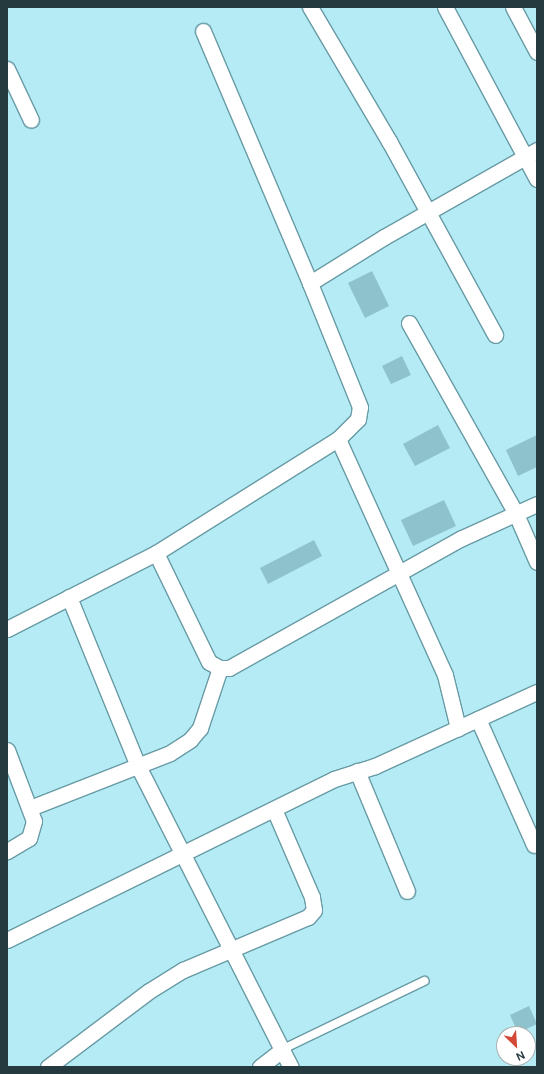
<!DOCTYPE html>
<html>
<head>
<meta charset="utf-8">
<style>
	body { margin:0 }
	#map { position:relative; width:544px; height:1074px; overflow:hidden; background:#b5ebf5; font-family:"DM Sans",sans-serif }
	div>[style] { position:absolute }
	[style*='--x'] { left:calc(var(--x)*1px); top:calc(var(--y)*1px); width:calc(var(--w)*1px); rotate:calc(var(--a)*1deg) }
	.building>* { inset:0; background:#8ec2cc }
	.roads { filter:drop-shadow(1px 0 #689ba5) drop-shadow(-1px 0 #689ba5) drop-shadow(0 1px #689ba5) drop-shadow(0 -1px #689ba5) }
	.lane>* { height:8px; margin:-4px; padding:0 4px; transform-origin:4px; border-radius:4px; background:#fff }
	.street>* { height:15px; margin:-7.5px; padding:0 7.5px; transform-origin:7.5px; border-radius:7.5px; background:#fff }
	span { translate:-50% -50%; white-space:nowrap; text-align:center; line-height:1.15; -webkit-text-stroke:4px #fff; paint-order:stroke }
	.frame { position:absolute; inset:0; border:8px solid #243a3e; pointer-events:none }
	.north { position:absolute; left:496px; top:1026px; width:40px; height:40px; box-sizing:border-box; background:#fff; border:1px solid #a7b0b2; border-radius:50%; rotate:155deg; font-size:11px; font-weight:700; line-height:16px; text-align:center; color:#243a3e }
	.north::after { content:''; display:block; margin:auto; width:14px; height:18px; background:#d34734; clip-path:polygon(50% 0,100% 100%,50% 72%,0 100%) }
</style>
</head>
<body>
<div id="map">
	<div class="building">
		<div style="clip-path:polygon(372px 271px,389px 306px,365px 318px,348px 283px)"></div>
		<div style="clip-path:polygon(402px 356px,411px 375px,391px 384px,382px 366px)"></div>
		<div style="clip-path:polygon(438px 425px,450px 448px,415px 466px,403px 444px)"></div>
		<div style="clip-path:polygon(537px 435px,537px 467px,518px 476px,506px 450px)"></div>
		<div style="clip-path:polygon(444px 500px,456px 526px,413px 546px,401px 520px)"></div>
		<div style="clip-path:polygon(314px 540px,322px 556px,268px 584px,260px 568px)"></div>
		<div style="clip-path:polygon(529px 1006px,537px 1024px,518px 1033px,510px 1015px)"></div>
	</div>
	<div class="roads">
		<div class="lane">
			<div style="--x:283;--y:1049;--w:157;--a:-25.7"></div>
		</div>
		<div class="street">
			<div style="--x:310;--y:7;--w:156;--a:59.5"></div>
			<div style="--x:389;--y:141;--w:221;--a:61.3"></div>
			<div style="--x:445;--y:7;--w:195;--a:61.9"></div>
			<div style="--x:513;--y:7;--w:51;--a:61.9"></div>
			<div style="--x:203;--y:31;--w:274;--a:67"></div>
			<div style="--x:7;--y:69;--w:56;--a:64.8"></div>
			<div style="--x:409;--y:323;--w:219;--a:60.7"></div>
			<div style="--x:516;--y:514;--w:52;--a:66.4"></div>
			<div style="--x:338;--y:439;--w:259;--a:65.6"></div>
			<div style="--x:445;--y:675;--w:55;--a:76.2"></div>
			<div style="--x:156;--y:553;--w:121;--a:64.1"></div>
			<div style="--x:209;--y:662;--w:13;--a:29"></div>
			<div style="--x:220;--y:668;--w:9;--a:0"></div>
			<div style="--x:229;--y:668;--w:267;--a:-29.2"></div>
			<div style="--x:462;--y:538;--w:82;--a:-24.4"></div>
			<div style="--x:69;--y:597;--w:183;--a:67.8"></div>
			<div style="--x:138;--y:766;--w:338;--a:63.1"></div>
			<div style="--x:7;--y:629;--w:167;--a:-27"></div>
			<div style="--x:156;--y:553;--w:215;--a:-32.1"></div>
			<div style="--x:338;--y:439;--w:28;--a:-45"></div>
			<div style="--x:358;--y:419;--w:12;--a:-81"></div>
			<div style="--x:360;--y:407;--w:134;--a:-112"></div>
			<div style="--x:310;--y:283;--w:87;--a:-31.9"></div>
			<div style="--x:384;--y:237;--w:176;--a:-29.6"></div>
			<div style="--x:478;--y:719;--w:138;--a:66"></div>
			<div style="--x:7;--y:750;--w:76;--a:69.2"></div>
			<div style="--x:34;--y:821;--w:18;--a:106"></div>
			<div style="--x:29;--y:838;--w:26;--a:149"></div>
			<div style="--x:357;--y:771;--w:130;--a:67.4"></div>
			<div style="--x:30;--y:808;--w:150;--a:-21.4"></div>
			<div style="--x:170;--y:753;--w:24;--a:-33"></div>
			<div style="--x:190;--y:740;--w:16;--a:-50"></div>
			<div style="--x:200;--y:728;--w:63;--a:-71.6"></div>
			<div style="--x:7;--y:940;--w:364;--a:-26.2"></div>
			<div style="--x:334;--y:779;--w:43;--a:-17.6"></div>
			<div style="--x:375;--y:766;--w:178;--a:-24.6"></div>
			<div style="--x:48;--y:1067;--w:126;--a:-37"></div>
			<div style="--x:149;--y:991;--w:40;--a:-32"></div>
			<div style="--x:183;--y:970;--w:136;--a:-23"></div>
			<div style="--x:308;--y:917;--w:9;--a:-49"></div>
			<div style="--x:314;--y:910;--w:13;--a:-99"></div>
			<div style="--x:312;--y:897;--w:96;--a:-113.4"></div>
			<div style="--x:260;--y:1067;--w:29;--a:-38"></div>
		</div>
	</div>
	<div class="frame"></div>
	<div class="north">N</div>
</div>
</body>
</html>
